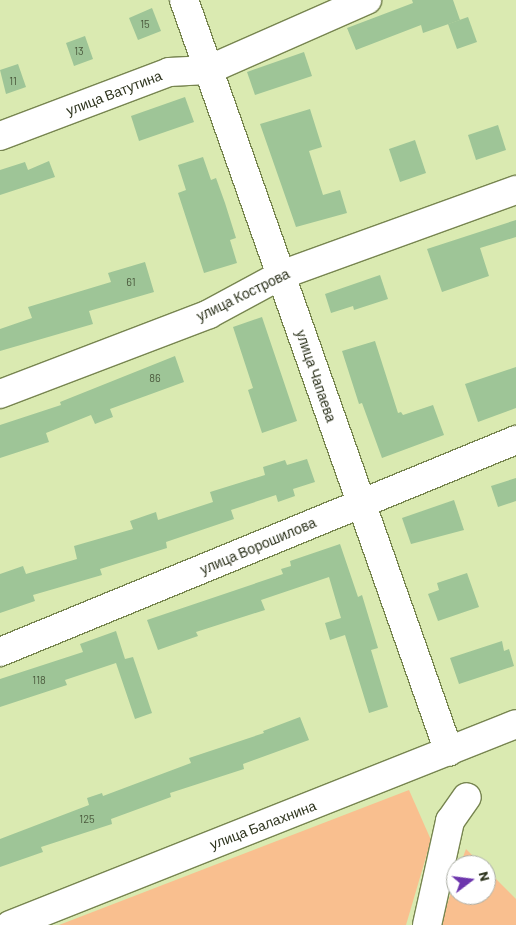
<!DOCTYPE html>
<html>
<head>
<meta charset="utf-8">
<style>
	body { margin:0 }
	#map { position:relative; width:516px; height:925px; overflow:hidden; background:#daeab1; font-family:Barlow,sans-serif }
	div>[style] { position:absolute }
	[style*='--x'] { left:calc(var(--x)*1px); top:calc(var(--y)*1px); width:calc(var(--w)*1px); rotate:calc(var(--a)*1deg) }
	.green>* { inset:0; background:#f9bf8f }
	.building>* { inset:0; background:#9ec597 }
	.roads { filter:drop-shadow(1px 0 #778550) drop-shadow(-1px 0 #778550) drop-shadow(0 1px #778550) drop-shadow(0 -1px #778550) }
	.minor>* { height:28px; margin:-14px; padding:0 14px; transform-origin:14px; border-radius:14px; background:#fff }
	span { translate:-50% -50%; white-space:nowrap; text-align:center; line-height:1.15; -webkit-text-stroke:4px #fff; paint-order:stroke }
	.number-label { font-size:11px; color:#4a583c }
	.number-label span { -webkit-text-stroke-width:0 }
	.street-label { font-size:14px; color:#2e341e }
	.north { position:absolute; left:446px; top:855px; width:50px; height:50px; box-sizing:border-box; background:#fff; border:1px solid #abaea5; border-radius:50%; rotate:75deg; font-size:14px; font-weight:700; line-height:20px; text-align:center; color:#2e341e }
	.north::after { content:''; display:block; margin:auto; width:18px; height:22px; background:#6d36ad; clip-path:polygon(50% 0,100% 100%,50% 72%,0 100%) }
</style>
</head>
<body>
<div id="map">
	<div class="green">
		<div style="clip-path:polygon(409px 790px,431px 840px,406px 925px,59px 925px)"></div>
		<div style="clip-path:polygon(466px 849px,482px 865px,460px 865px)"></div>
		<div style="clip-path:polygon(486px 869px,516px 899px,516px 925px,440px 925px,456px 878px,456px 895px,486px 895px)"></div>
	</div>
	<div class="building">
		<div style="clip-path:polygon(412px 0,453px 0,460px 20px,423px 33px,421px 25px,356px 50px,347px 28px,413px 3px)"></div>
		<div style="clip-path:polygon(152px 8px,161px 31px,138px 40px,129px 18px)"></div>
		<div style="clip-path:polygon(468px 17px,477px 42px,457px 49px,448px 24px)"></div>
		<div style="clip-path:polygon(85px 36px,93px 59px,74px 66px,66px 43px)"></div>
		<div style="clip-path:polygon(304px 52px,312px 76px,255px 95px,247px 72px)"></div>
		<div style="clip-path:polygon(18px 64px,26px 87px,6px 94px,0 70px)"></div>
		<div style="clip-path:polygon(185px 97px,194px 122px,139px 141px,131px 116px)"></div>
		<div style="clip-path:polygon(310px 109px,322px 147px,309px 151px,323px 195px,340px 190px,347px 213px,296px 227px,260px 124px)"></div>
		<div style="clip-path:polygon(498px 125px,506px 150px,476px 160px,468px 135px)"></div>
		<div style="clip-path:polygon(415px 140px,426px 173px,400px 182px,389px 149px)"></div>
		<div style="clip-path:polygon(203px 157px,211px 180px,216px 178px,225px 203px,236px 238px,230px 240px,237px 263px,204px 273px,178px 193px,186px 190px,178px 165px)"></div>
		<div style="clip-path:polygon(49px 161px,55px 177px,0 195px,0 170px,25px 162px,28px 170px)"></div>
		<div style="clip-path:polygon(516px 220px,516px 237px,480px 248px,489px 276px,442px 292px,427px 249px)"></div>
		<div style="clip-path:polygon(145px 262px,154px 292px,89px 311px,93px 324px,0 351px,0 329px,32px 318px,28px 307px,111px 282px,108px 273px)"></div>
		<div style="clip-path:polygon(380px 275px,388px 299px,354px 310px,353px 306px,331px 313px,325px 294px)"></div>
		<div style="clip-path:polygon(262px 317px,297px 421px,262px 433px,248px 390px,253px 388px,233px 327px)"></div>
		<div style="clip-path:polygon(375px 341px,398px 413px,401px 412px,403px 415px,433px 405px,444px 435px,382px 458px,362px 403px,359px 404px,342px 351px)"></div>
		<div style="clip-path:polygon(175px 356px,184px 382px,110px 409px,113px 417px,95px 424px,91px 415px,46px 433px,49px 442px,0 458px,0 425px,61px 405px,60px 402px)"></div>
		<div style="clip-path:polygon(516px 367px,516px 408px,478px 422px,465px 384px)"></div>
		<div style="clip-path:polygon(307px 459px,315px 482px,293px 489px,295px 496px,278px 502px,276px 495px,231px 510px,234px 519px,166px 542px,167px 548px,100px 569px,102px 575px,33px 595px,35px 601px,0 613px,0 574px,23px 566px,26px 574px,77px 559px,74px 546px,133px 529px,130px 521px,156px 512px,158px 520px,213px 502px,210px 492px,265px 475px,263px 467px,285px 460px,287px 465px)"></div>
		<div style="clip-path:polygon(516px 478px,516px 501px,498px 507px,491px 486px)"></div>
		<div style="clip-path:polygon(454px 500px,464px 530px,411px 544px,402px 518px)"></div>
		<div style="clip-path:polygon(340px 544px,358px 597px,362px 595px,378px 648px,371px 650px,388px 707px,369px 713px,345px 635px,330px 640px,325px 623px,341px 618px,329px 577px,261px 600px,265px 610px,196px 632px,198px 636px,158px 650px,147px 620px,283px 574px,281px 569px,291px 566px,290px 561px)"></div>
		<div style="clip-path:polygon(467px 573px,479px 607px,438px 621px,428px 594px,439px 590px,437px 583px)"></div>
		<div style="clip-path:polygon(116px 631px,125px 659px,133px 657px,152px 713px,135px 719px,116px 663px,65px 680px,67px 685px,0 707px,0 679px,83px 652px,80px 644px)"></div>
		<div style="clip-path:polygon(502px 641px,504px 651px,509px 649px,514px 666px,459px 684px,450px 658px)"></div>
		<div style="clip-path:polygon(300px 717px,309px 740px,243px 764px,244px 769px,170px 793px,171px 797px,111px 819px,112px 824px,41px 847px,43px 852px,0 867px,0 839px,89px 805px,87px 798px,102px 793px,103px 796px,191px 763px,189px 758px,264px 733px,263px 731px)"></div>
	</div>
	<div class="roads">
		<div class="minor">
			<div style="--x:184;--y:0;--w:797;--a:70.59"></div>
			<div style="--x:0;--y:136;--w:181;--a:-20.7"></div>
			<div style="--x:169;--y:72;--w:39;--a:-3"></div>
			<div style="--x:208;--y:70;--w:174;--a:-23.8"></div>
			<div style="--x:0;--y:394;--w:224;--a:-20.9"></div>
			<div style="--x:209;--y:314;--w:82;--a:-28.4"></div>
			<div style="--x:281;--y:275;--w:250;--a:-19.9"></div>
			<div style="--x:0;--y:652;--w:558;--a:-22.34"></div>
			<div style="--x:10;--y:925;--w:544;--a:-21.66"></div>
			<div style="--x:427;--y:925;--w:107;--a:-77.5"></div>
			<div style="--x:450;--y:821;--w:29;--a:-55"></div>
		</div>
	</div>
	<div class="number-label">
		<span style="left:145px;top:24px">15</span>
		<span style="left:79px;top:51px">13</span>
		<span style="left:13px;top:81px">11</span>
		<span style="left:131px;top:282px">61</span>
		<span style="left:155px;top:378px">86</span>
		<span style="left:39px;top:680px">118</span>
		<span style="left:87px;top:819px">125</span>
	</div>
	<div class="street-label">
		<span style="left:114px;top:93px;rotate:-21deg">улица Ватутина</span>
		<span style="left:243px;top:295px;rotate:-26deg">улица Кострова</span>
		<span style="left:316px;top:376px;rotate:71deg">улица Чапаева</span>
		<span style="left:258px;top:546px;rotate:-23deg">улица Ворошилова</span>
		<span style="left:263px;top:825px;rotate:-21deg">улица Балахнина</span>
	</div>
	<div class="north">N</div>
</div>
</body>
</html>
